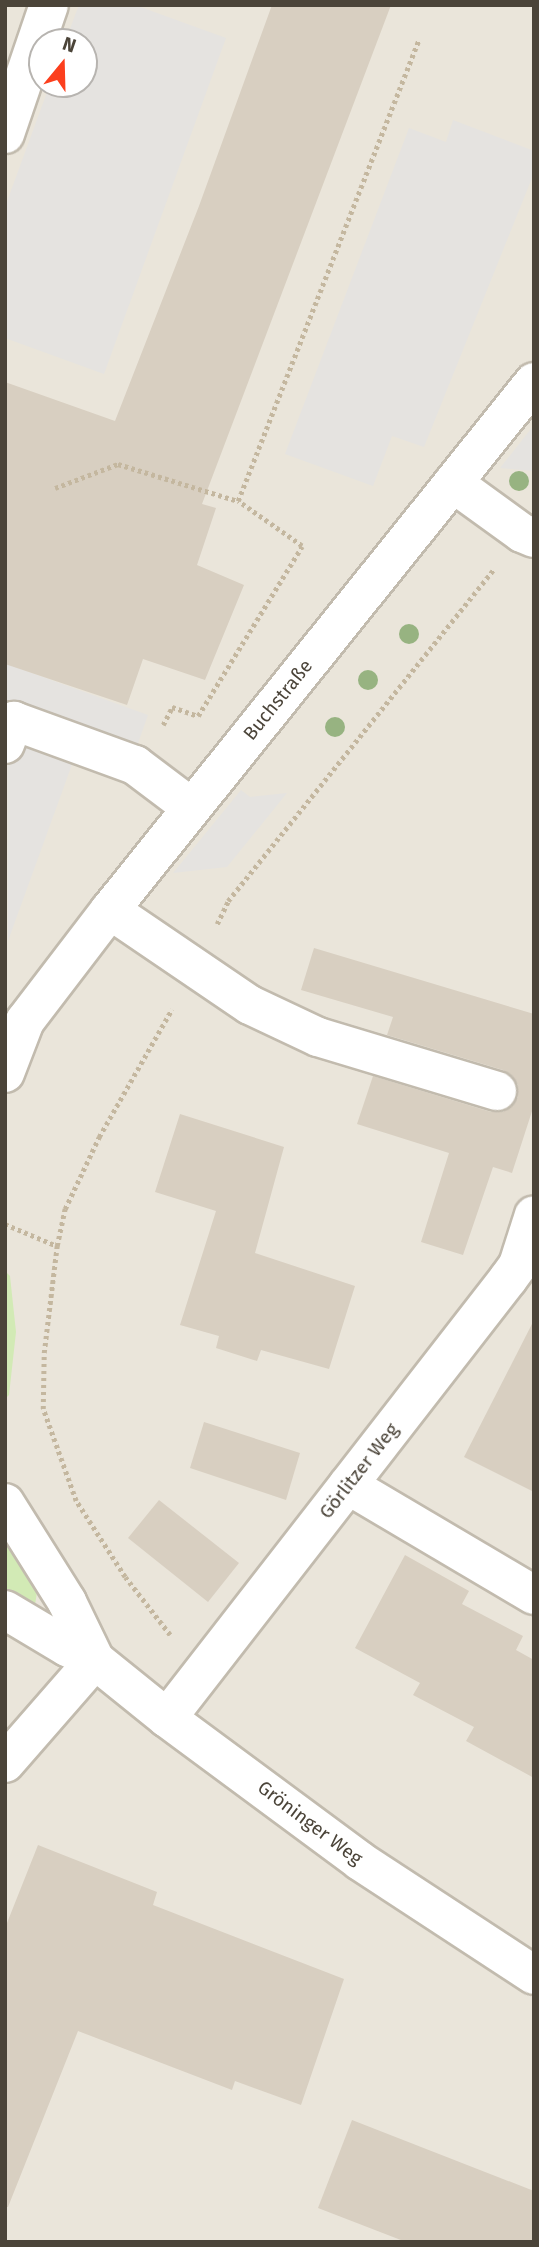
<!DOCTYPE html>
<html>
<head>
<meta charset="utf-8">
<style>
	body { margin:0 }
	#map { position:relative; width:539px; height:2247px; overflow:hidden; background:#f6f3ec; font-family:"Fira Sans",sans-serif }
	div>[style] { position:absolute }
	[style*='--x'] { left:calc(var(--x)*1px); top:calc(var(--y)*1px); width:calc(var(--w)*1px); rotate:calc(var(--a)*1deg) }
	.residential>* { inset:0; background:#eae5da }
	.green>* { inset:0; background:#d2eab5 }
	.parking>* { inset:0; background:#e5e3e0 }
	.building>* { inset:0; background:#d8cfc1 }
	.path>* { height:4.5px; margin-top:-2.25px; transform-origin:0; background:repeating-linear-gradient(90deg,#c4b79f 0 3.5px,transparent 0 7px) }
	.roads { filter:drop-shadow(2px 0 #c2bbae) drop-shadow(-2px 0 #c2bbae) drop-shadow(0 2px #c2bbae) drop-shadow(0 -2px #c2bbae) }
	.minor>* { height:38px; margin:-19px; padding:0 19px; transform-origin:19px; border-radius:19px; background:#fff }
	.trees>* { width:20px; height:20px; margin:-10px; border-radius:50%; background:#97b381 }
	span { translate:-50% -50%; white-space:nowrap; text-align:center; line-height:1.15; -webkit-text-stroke:5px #fff; paint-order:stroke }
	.street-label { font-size:19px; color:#4b4439 }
	.frame { position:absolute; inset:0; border:7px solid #4b4439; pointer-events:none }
	.north { position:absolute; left:28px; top:28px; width:70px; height:70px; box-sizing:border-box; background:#fff; border:2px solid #b7b4b0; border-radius:50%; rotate:19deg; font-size:19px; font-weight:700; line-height:28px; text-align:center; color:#4b4439 }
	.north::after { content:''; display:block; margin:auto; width:24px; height:32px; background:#fc3f1d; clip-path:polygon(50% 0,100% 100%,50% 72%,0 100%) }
</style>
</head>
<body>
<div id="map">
	<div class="residential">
		<div style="clip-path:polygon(evenodd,5px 5px,534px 5px,534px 2242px,5px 2242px,5px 5px,42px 42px,84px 42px,84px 84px,42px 84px,42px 42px)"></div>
	</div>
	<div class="green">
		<div style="clip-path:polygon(5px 1271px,10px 1276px,16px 1332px,9px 1395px,5px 1399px)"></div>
		<div style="clip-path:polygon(5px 1538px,39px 1579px,33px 1618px,5px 1601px)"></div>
	</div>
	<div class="parking">
		<div style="clip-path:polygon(79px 5px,135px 5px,226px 38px,104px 374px,5px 338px,5px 207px,50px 84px,84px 84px,84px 42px,65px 42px)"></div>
		<div style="clip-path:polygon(453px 120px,534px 151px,534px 173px,424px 447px,392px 436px,373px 486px,285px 454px,409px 128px,446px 142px)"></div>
		<div style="clip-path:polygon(534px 425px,534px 471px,500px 468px)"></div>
		<div style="clip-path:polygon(7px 664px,148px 715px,126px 777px,74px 759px,8px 941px)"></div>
		<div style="clip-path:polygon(241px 790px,250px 797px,287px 793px,227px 867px,173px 873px)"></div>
	</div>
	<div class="building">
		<div style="clip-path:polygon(272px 5px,391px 5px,202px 504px,216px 508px,197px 565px,244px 585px,205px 680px,143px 659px,127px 705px,5px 664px,5px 382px,115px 421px,199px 206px)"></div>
		<div style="clip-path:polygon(314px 948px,534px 1014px,534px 1105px,512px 1173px,493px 1167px,463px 1255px,421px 1242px,449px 1153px,357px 1124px,373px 1076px,491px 1112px,503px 1112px,512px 1106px,518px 1097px,518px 1085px,512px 1076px,503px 1070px,387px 1035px,393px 1017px,301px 990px)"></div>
		<div style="clip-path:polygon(180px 1114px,284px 1147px,255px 1253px,355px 1286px,329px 1369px,261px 1350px,257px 1361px,216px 1348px,219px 1336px,180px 1325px,216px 1211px,155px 1192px)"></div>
		<div style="clip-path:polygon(534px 1320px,534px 1492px,464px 1457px)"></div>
		<div style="clip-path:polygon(204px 1422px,300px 1453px,286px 1500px,190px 1468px)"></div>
		<div style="clip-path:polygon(159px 1500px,239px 1563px,208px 1602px,128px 1538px)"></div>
		<div style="clip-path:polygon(405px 1555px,469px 1591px,462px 1604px,523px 1636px,516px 1650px,534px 1660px,534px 1778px,466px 1741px,474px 1727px,413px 1695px,420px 1683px,355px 1648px)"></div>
		<div style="clip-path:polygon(38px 1845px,157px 1892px,153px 1905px,344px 1979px,301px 2105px,235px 2081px,232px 2090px,78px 2031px,8px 2207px,5px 2207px,5px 1928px)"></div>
		<div style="clip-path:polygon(352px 2120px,534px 2191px,534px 2242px,406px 2242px,318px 2208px)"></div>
	</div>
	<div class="path">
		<div style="--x:55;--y:488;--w:67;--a:-20.9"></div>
		<div style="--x:118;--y:464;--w:126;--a:17.1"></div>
		<div style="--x:238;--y:501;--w:495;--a:-68.6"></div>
		<div style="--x:163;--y:725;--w:20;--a:-63"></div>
		<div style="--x:172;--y:707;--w:28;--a:19"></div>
		<div style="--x:198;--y:716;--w:199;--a:-58.5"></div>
		<div style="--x:302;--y:546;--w:78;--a:-144.9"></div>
		<div style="--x:217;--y:924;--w:25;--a:-64"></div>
		<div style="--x:228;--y:901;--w:424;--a:-51.3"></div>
		<div style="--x:5;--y:1224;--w:56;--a:22.9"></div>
		<div style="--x:170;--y:1635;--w:73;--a:-127.8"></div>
		<div style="--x:125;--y:1577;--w:90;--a:-122.8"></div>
		<div style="--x:76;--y:1501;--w:98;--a:-109.7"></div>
		<div style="--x:43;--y:1409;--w:56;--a:-89"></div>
		<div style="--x:44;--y:1353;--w:108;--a:-83.1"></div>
		<div style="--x:57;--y:1246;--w:38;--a:-78"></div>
		<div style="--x:65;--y:1209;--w:80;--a:-64.7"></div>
		<div style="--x:99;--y:1137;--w:147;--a:-60.3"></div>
	</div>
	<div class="roads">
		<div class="minor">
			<div style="--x:5;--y:134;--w:136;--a:-71.2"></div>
			<div style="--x:453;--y:483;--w:85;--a:35.9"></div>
			<div style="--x:522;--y:533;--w:13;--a:23"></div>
			<div style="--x:5;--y:744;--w:25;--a:-69"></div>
			<div style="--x:14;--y:721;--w:129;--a:20"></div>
			<div style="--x:135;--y:765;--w:71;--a:37"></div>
			<div style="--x:110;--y:910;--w:169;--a:34.2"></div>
			<div style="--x:250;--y:1005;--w:75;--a:25.2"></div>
			<div style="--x:318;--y:1037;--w:187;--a:16.8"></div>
			<div style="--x:5;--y:1073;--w:56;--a:-69"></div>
			<div style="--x:25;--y:1021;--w:140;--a:-52.6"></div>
			<div style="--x:110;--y:910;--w:677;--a:-51.23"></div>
			<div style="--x:348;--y:1485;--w:216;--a:30.6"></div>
			<div style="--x:5;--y:1503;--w:117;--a:57.9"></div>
			<div style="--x:67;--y:1602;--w:64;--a:64.2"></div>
			<div style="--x:5;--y:1610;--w:72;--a:30.8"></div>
			<div style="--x:67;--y:1647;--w:31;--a:25"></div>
			<div style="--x:95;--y:1660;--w:92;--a:38.9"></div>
			<div style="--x:167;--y:1718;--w:240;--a:36.5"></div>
			<div style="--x:360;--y:1861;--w:208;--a:33.2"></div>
			<div style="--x:167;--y:1718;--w:556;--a:-52.16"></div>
			<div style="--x:508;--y:1279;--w:17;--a:-54"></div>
			<div style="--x:518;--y:1265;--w:52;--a:-72.3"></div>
			<div style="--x:5;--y:1763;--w:137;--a:-48.9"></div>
		</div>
	</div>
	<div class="trees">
		<div style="left:519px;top:481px"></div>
		<div style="left:409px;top:634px"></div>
		<div style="left:368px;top:680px"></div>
		<div style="left:335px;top:727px"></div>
	</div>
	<div class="street-label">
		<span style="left:278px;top:700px;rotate:-51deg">Buchstraße</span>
		<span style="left:359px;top:1471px;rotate:-52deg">Görlitzer Weg</span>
		<span style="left:310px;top:1823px;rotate:37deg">Gröninger Weg</span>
	</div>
	<div class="frame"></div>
	<div class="north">N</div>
</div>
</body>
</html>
